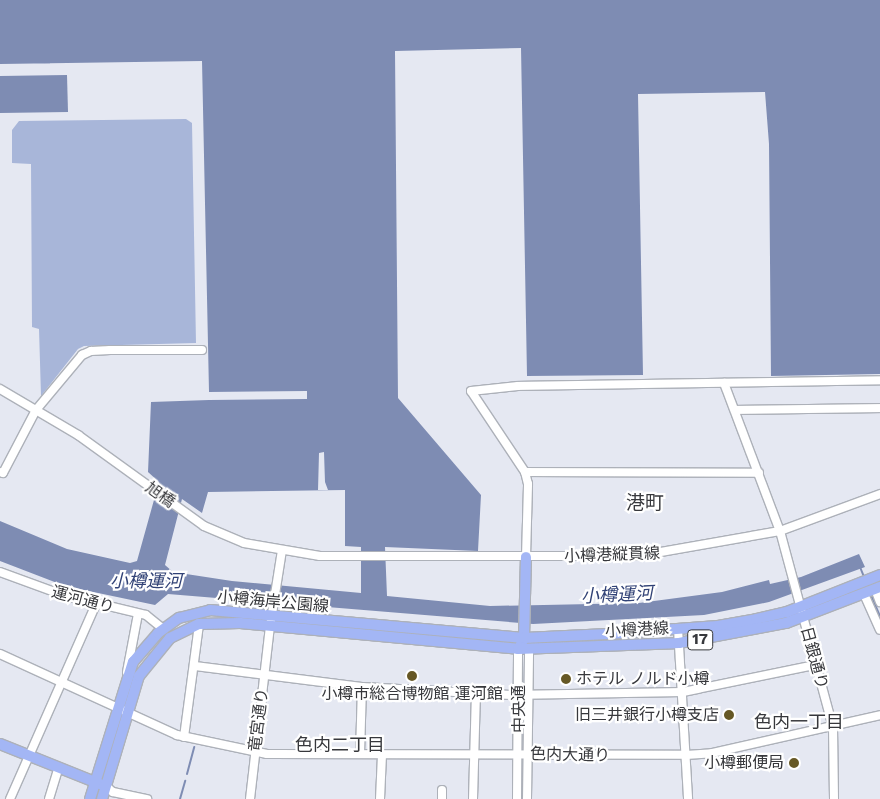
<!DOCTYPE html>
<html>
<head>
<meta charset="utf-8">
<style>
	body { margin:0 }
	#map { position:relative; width:880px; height:799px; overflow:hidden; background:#e5e8f2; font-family:"Work Sans","Noto Sans JP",sans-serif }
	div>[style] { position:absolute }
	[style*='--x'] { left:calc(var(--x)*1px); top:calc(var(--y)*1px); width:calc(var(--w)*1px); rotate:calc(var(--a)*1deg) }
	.green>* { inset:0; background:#a8b6d9 }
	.water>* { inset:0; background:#7e8cb3 }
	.pier>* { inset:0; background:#e5e8f2 }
	.stream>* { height:2px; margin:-1px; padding:0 1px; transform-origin:1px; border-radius:1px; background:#7e8cb3 }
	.roads { filter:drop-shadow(1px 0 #adb1b9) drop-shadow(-1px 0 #adb1b9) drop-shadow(0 1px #adb1b9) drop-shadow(0 -1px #adb1b9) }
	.minor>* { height:8px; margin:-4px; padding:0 4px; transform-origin:4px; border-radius:4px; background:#fff }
	.major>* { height:10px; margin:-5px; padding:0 5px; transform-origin:5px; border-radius:5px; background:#a3b6f5 }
	.dots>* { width:14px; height:14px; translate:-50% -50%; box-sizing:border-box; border:2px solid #fff; border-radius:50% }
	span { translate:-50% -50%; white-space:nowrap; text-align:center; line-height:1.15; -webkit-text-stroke:4.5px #fff; paint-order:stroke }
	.shield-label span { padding:1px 4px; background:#fff; border:1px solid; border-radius:4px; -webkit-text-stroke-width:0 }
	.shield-label { font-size:15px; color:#37383c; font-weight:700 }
	.street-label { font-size:16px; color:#37383c }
	.poi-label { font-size:16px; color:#37383c }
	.left { translate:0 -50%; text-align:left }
	.right { translate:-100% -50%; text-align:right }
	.water-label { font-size:18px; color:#314276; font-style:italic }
	.neighbourhood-label { font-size:18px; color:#37383c }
	.quarter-label { font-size:19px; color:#37383c }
</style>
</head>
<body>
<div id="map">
	<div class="green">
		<div style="clip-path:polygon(186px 119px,192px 123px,196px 343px,84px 346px,78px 349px,41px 396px,39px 329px,32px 327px,31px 164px,12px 163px,12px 130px,19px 121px)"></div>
	</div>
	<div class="water">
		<div style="clip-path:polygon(evenodd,0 0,880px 0,880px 374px,771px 376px,769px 144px,765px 92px,638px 94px,643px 375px,527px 376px,521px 48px,395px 51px,398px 398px,481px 495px,478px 551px,385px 547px,387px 596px,490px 606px,639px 603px,722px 592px,769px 580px,770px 584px,801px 577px,859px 554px,865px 567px,769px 602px,704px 615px,533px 624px,168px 594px,155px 605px,65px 586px,0 561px,0 521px,67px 549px,130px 563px,137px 561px,159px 482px,148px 472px,151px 402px,209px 400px,209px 392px,202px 61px,0 64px,0 0,345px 490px,345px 546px,361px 547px,361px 593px,232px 581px,173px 572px,165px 565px,182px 499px,202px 513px,208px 492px,345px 490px)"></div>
		<div style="clip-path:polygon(67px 75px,68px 112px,0 113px,0 76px)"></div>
	</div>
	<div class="pier">
		<div style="clip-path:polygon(307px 391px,307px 399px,209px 400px,209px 392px)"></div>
		<div style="clip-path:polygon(324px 452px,325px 482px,328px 490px,318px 490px,319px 453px)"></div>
	</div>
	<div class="stream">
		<div style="--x:860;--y:567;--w:11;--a:68"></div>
		<div style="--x:871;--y:595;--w:23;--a:67"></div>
		<div style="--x:199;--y:651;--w:14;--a:-82"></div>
		<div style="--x:187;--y:774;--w:28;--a:-75"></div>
		<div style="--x:180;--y:799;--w:19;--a:-74"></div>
	</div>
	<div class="roads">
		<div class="minor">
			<div style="--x:724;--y:383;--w:158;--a:69.3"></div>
			<div style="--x:780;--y:531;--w:203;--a:74.9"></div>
			<div style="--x:833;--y:727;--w:72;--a:89.2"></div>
			<div style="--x:0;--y:389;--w:91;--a:30.5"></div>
			<div style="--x:78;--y:435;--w:155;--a:35.8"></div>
			<div style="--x:204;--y:526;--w:43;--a:23"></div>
			<div style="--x:244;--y:543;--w:77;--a:9.7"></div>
			<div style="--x:320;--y:556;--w:318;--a:0"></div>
			<div style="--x:638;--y:556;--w:144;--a:-10"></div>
			<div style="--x:780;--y:531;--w:107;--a:-20.3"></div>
			<div style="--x:736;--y:410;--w:144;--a:-0.8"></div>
			<div style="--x:0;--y:472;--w:3;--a:18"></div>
			<div style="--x:3;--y:473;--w:71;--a:-62.4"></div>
			<div style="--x:36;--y:410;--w:72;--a:-50.1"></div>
			<div style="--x:82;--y:355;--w:10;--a:-24"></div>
			<div style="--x:91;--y:351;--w:19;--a:-3"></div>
			<div style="--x:110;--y:350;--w:92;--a:0"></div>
			<div style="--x:525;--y:472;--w:234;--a:0.2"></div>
			<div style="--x:526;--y:557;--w:73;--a:-88.4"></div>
			<div style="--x:528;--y:484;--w:12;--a:-104"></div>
			<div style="--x:525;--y:472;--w:97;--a:-123.7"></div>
			<div style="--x:471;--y:391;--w:47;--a:-6.1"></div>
			<div style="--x:518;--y:386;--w:362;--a:-0.9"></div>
			<div style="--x:0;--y:572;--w:67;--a:20.1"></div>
			<div style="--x:63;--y:595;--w:85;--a:13.5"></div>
			<div style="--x:146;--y:615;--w:22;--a:39"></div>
			<div style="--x:875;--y:589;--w:14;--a:69"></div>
			<div style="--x:864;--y:594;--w:39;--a:66"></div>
			<div style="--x:678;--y:629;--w:170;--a:86.6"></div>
			<div style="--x:0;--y:654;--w:195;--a:24.6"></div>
			<div style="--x:177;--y:735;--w:92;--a:11.9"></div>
			<div style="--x:267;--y:754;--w:419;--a:0.1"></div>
			<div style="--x:686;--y:755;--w:26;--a:-4"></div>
			<div style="--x:712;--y:753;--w:172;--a:-12.7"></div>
			<div style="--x:195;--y:666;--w:168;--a:7.2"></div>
			<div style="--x:362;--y:687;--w:149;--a:3.1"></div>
			<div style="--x:511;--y:695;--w:172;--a:-1"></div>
			<div style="--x:683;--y:692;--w:135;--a:-11.6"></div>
			<div style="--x:127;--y:672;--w:59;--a:-79.3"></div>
			<div style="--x:184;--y:737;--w:114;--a:-82.4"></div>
			<div style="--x:360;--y:754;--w:67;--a:-88.3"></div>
			<div style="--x:106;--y:786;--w:9;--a:41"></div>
			<div style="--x:113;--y:792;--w:35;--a:12"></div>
			<div style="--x:10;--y:799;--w:213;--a:-66.2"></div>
			<div style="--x:49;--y:799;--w:31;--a:-73"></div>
			<div style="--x:250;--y:799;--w:174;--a:-83.4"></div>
			<div style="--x:270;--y:626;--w:77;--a:-81"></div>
			<div style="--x:380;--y:799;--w:44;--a:-87.4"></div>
			<div style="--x:442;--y:799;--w:9;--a:-90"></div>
			<div style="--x:473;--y:799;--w:106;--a:-88.4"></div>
			<div style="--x:517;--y:799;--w:150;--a:-89.6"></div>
			<div style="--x:527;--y:799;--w:150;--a:-89.2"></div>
		</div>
		<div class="major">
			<div style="--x:521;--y:644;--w:7;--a:-63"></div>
			<div style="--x:524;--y:638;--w:81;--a:-88.6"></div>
			<div style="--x:0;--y:744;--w:108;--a:21.8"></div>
			<div style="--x:90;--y:799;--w:144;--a:-72.6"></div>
			<div style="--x:133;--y:662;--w:38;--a:-49"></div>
			<div style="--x:158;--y:633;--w:26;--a:-36"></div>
			<div style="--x:179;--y:618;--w:32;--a:-14"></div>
			<div style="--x:210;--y:610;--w:315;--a:5.1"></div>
			<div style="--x:524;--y:638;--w:84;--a:-2.7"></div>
			<div style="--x:608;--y:634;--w:110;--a:-4.2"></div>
			<div style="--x:718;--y:626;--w:39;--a:-10"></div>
			<div style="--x:756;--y:619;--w:32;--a:-13"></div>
			<div style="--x:787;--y:612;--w:100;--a:-21.7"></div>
			<div style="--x:102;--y:799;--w:128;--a:-73.3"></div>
			<div style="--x:139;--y:676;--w:49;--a:-50.8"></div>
			<div style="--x:170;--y:638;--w:32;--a:-26"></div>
			<div style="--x:199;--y:624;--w:41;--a:-1.4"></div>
			<div style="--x:240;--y:623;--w:279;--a:5.3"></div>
			<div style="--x:518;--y:649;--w:161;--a:-2.1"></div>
			<div style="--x:679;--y:643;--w:109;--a:-10.6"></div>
			<div style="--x:786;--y:623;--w:101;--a:-21"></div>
		</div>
	</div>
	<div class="dots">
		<div style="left:412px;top:676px;background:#665825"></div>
		<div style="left:566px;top:679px;background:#665825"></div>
		<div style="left:729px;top:715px;background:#665825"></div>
		<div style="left:794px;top:763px;background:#665825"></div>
	</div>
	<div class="shield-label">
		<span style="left:700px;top:640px">17</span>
	</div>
	<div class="street-label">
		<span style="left:160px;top:495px;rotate:36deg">旭橋</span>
		<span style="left:612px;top:555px;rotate:-2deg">小樽港縦貫線</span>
		<span style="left:83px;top:600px;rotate:15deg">運河通り</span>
		<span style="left:273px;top:602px;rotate:5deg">小樽海岸公園線</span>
		<span style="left:637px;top:630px;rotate:-3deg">小樽港線</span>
		<span style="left:814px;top:658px;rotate:75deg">日銀通り</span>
		<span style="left:519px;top:709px;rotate:-90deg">中央通</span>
		<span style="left:259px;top:720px;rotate:-83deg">竜宮通り</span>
		<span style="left:570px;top:755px;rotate:1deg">色内大通り</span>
	</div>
	<div class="poi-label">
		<span class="left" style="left:576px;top:679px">ホテル ノルド小樽</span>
		<span style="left:412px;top:694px">小樽市総合博物館 運河館</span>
		<span class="right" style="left:719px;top:715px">旧三井銀行小樽支店</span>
		<span class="right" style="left:784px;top:763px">小樽郵便局</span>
	</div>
	<div class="water-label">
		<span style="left:146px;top:581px">小樽運河</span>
		<span style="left:617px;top:595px;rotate:-3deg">小樽運河</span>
	</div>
	<div class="neighbourhood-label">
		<span style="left:799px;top:722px">色内一丁目</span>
		<span style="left:340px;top:745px">色内二丁目</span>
	</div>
	<div class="quarter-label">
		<span style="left:645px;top:503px">港町</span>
	</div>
</div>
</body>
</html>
